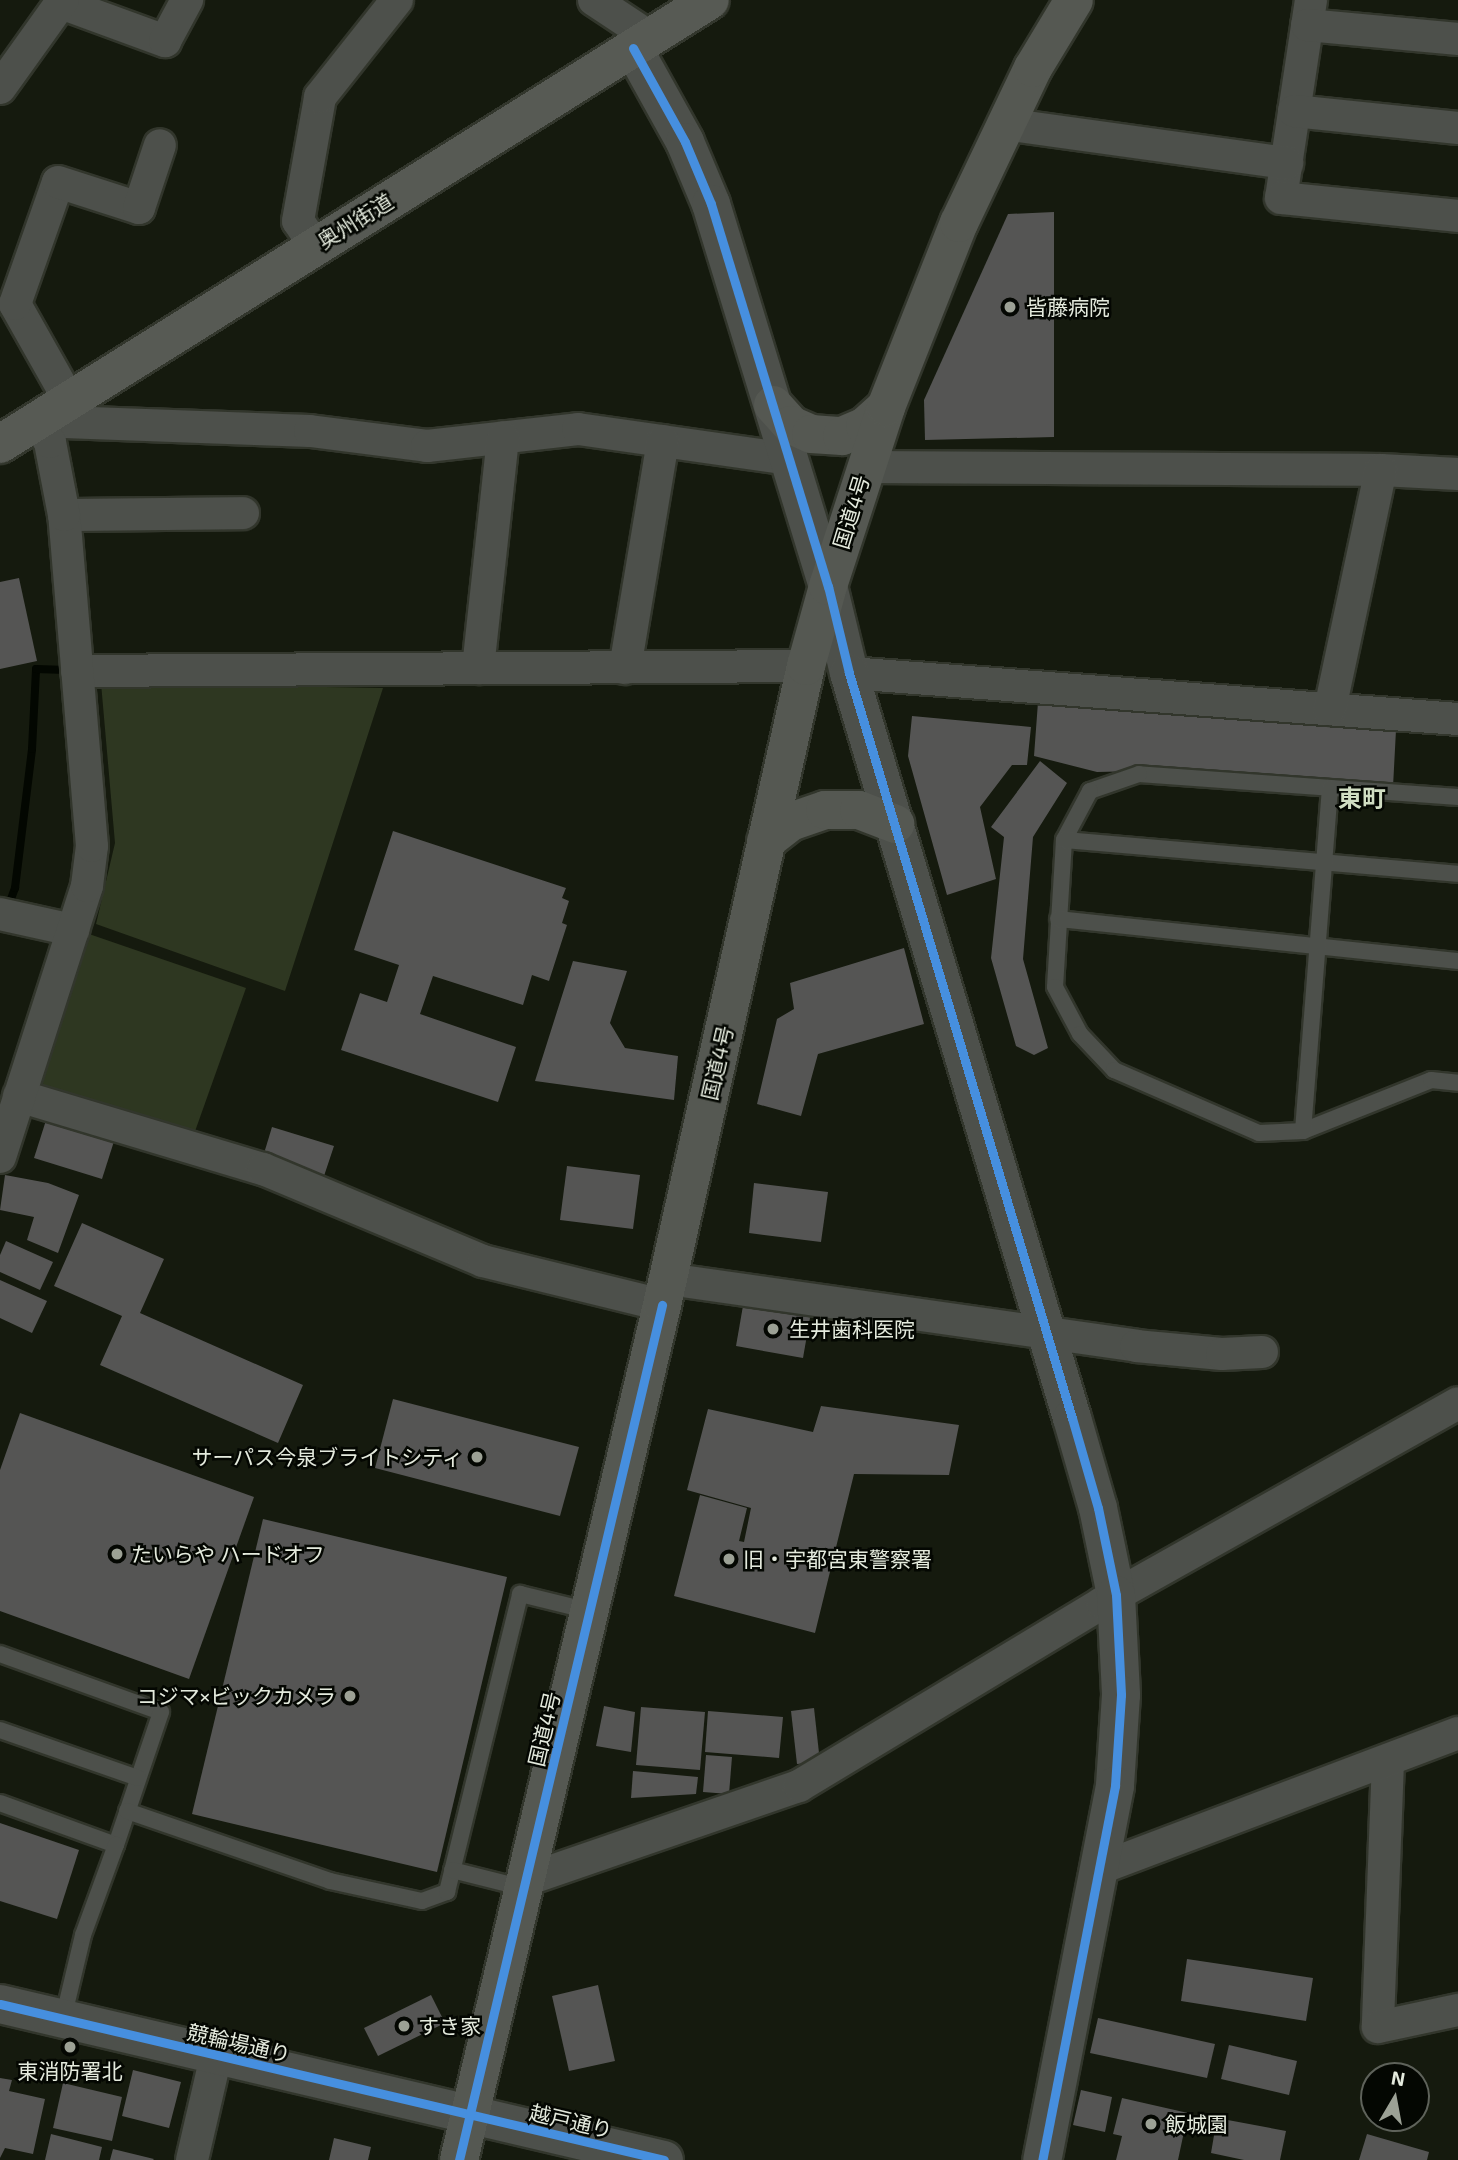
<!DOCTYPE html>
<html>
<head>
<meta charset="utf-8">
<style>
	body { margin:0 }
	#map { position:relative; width:1458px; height:2160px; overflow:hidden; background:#151a0e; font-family:"Exo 2","Noto Sans JP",sans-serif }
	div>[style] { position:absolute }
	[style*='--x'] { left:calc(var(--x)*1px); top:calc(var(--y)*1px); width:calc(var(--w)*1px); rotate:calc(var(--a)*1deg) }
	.green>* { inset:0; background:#2e3721 }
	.stream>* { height:8px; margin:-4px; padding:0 4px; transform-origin:4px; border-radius:4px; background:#030701 }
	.building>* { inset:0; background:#555554 }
	.roads { filter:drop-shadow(2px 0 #32362c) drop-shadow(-2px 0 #32362c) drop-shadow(0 2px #32362c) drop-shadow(0 -2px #32362c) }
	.service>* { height:16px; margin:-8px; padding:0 8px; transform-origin:8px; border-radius:8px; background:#4d504b }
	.minor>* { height:32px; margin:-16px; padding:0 16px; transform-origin:16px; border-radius:16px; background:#4d504b }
	.tertiary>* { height:38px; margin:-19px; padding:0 19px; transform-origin:19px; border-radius:19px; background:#4d504b }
	.primary>* { height:38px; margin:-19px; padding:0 19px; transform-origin:19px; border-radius:19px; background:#575a54 }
	.trunk>* { height:38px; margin:-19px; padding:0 19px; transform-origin:19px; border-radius:19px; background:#555852 }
	.cycleway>* { height:9px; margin:-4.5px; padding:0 4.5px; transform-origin:4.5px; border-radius:4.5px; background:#468fdf }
	.dots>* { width:19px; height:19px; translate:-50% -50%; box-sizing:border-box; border:4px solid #040702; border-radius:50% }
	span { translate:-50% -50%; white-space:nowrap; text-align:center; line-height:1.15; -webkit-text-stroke:5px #040702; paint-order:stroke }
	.street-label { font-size:21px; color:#e4eadd }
	.poi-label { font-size:21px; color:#e4eadd }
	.left { translate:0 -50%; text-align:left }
	.right { translate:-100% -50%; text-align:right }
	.quarter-label { font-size:24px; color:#d0ddc2; font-weight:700 }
	.north { position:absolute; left:1360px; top:2062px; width:70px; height:70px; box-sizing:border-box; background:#040702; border:2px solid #5e625a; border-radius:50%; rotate:10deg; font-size:19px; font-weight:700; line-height:28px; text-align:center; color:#e4eadd }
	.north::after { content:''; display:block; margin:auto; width:24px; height:32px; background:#9ca195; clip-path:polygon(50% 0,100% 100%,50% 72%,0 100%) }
</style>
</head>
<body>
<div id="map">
	<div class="green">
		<div style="clip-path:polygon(101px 683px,383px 688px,285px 991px,96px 924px,115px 843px)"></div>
		<div style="clip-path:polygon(89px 934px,246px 988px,193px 1137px,38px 1090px)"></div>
	</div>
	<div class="stream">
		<div style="--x:11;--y:899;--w:12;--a:-70"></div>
		<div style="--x:15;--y:888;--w:140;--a:-83"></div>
		<div style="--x:32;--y:749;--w:80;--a:-87.1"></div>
		<div style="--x:36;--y:669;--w:31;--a:2"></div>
		<div style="--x:67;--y:670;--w:5;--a:-101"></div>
	</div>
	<div class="building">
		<div style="clip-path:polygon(1054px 212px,1054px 437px,925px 440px,924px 400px,1008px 214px)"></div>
		<div style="clip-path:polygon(19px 578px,37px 661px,0 669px,0 582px)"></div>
		<div style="clip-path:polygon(1038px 702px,1396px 730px,1393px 787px,1182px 770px,1097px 772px,1034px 756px)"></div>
		<div style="clip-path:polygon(912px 716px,1031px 727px,1027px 765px,1012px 765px,980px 807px,996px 879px,947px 895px,908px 756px)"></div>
		<div style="clip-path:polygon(1040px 761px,1067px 783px,1033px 837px,1023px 959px,1048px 1048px,1034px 1055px,1016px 1046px,991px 958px,1004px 837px,991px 827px)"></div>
		<div style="clip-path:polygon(393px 831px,566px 888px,562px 898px,569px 901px,562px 923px,567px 925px,549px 981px,532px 975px,523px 1005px,433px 976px,420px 1014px,516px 1047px,498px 1102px,341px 1050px,360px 993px,387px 1002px,399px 965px,354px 950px)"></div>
		<div style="clip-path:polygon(904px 948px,924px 1024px,818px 1054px,801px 1116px,757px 1104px,777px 1019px,794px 1009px,790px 983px)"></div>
		<div style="clip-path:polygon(573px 961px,627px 971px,610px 1023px,625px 1048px,678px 1056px,674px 1100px,535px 1081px)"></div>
		<div style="clip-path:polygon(48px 1114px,116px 1135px,102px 1179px,34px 1158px)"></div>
		<div style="clip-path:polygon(272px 1127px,334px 1146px,323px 1179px,262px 1160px)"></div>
		<div style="clip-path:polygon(567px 1166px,640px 1175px,633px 1229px,560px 1220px)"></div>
		<div style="clip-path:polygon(5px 1175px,48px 1183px,79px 1195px,58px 1253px,27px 1240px,34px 1217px,0 1210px)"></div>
		<div style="clip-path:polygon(754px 1183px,828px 1192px,821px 1242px,749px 1233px)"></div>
		<div style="clip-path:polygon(82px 1223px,164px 1259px,140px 1313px,303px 1385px,278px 1443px,100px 1365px,122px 1316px,54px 1286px)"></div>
		<div style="clip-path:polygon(6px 1241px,53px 1262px,40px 1290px,0 1272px,0 1255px)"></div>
		<div style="clip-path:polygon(0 1280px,47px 1301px,32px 1333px,0 1318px)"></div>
		<div style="clip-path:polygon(744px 1300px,811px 1312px,803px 1358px,736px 1346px)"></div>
		<div style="clip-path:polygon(393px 1399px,579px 1447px,560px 1516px,375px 1468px)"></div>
		<div style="clip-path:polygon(821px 1406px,959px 1425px,949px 1475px,854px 1474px,815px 1633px,674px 1596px,700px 1495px,747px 1508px,739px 1541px,744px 1542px,751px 1508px,687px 1490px,708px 1409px,813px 1432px)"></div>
		<div style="clip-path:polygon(20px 1413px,254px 1497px,189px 1679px,0 1611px,0 1470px)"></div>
		<div style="clip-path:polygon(263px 1519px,507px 1577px,437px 1872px,192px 1814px)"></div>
		<div style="clip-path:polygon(604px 1706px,635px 1712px,631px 1752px,596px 1746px)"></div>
		<div style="clip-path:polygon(641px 1707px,705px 1712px,700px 1770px,636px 1765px)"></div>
		<div style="clip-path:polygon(814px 1708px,820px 1762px,797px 1764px,791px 1711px)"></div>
		<div style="clip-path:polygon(708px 1711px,783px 1717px,779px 1758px,705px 1752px)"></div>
		<div style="clip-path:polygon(706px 1755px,732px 1757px,729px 1794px,703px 1792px)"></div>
		<div style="clip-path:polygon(633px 1771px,698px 1777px,696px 1794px,631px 1798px)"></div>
		<div style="clip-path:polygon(0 1823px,79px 1850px,57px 1919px,0 1901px)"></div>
		<div style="clip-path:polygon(1187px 1959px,1313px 1978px,1306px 2021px,1181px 2001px)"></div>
		<div style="clip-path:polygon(598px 1985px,615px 2061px,569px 2071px,552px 1996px)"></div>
		<div style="clip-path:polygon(431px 1995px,445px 2023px,378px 2056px,364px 2028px)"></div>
		<div style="clip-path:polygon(1098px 2018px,1215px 2044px,1207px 2078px,1090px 2053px)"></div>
		<div style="clip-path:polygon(1229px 2045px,1297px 2061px,1289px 2095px,1221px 2079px)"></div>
		<div style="clip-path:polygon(133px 2070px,181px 2082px,169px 2128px,122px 2116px)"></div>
		<div style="clip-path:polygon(0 2078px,12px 2080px,9px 2091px,45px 2099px,33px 2154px,5px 2148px,0 2158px)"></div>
		<div style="clip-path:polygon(63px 2083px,122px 2097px,112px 2141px,53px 2128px)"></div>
		<div style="clip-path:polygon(1081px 2090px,1112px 2097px,1105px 2132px,1073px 2125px)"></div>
		<div style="clip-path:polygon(1122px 2098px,1188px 2113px,1178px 2160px,1116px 2160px,1122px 2136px,1113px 2134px)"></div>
		<div style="clip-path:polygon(1217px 2118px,1286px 2131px,1280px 2160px,1244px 2160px,1211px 2153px)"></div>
		<div style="clip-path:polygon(51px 2134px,102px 2147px,99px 2160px,45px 2160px)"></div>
		<div style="clip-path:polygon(1367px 2134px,1429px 2152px,1427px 2160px,1359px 2160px)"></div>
		<div style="clip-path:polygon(334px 2138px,371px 2147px,368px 2160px,329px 2160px)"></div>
		<div style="clip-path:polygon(113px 2149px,154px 2159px,153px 2160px,110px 2160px)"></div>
	</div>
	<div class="roads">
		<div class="service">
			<div style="--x:1458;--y:797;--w:320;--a:-175.9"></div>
			<div style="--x:1139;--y:774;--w:52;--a:160.9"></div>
			<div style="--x:1090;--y:791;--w:55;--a:118"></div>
			<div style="--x:1064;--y:840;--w:147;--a:93.5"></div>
			<div style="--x:1055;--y:987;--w:53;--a:62"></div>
			<div style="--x:1080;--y:1034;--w:50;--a:46.6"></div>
			<div style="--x:1114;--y:1070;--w:158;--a:23.5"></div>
			<div style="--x:1259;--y:1133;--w:44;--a:-2.6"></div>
			<div style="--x:1303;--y:1131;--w:138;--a:-21.7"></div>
			<div style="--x:1431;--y:1080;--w:27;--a:6"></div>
			<div style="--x:1064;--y:840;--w:395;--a:4.9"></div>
			<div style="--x:1058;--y:919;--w:402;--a:6"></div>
			<div style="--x:1303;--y:1131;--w:344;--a:-85.5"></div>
			<div style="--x:0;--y:1654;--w:171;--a:19.8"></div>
			<div style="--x:161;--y:1712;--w:140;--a:108.7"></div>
			<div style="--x:116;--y:1845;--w:123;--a:-160.1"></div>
			<div style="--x:0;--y:1730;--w:146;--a:19.2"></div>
			<div style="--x:127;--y:1811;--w:215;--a:19"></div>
			<div style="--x:330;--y:1881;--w:94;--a:12.3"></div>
			<div style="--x:422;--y:1901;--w:27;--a:-20"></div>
			<div style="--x:447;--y:1892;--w:307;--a:-76.2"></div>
			<div style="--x:520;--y:1594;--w:71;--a:13.8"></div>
			<div style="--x:452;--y:1870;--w:74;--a:14"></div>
			<div style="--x:63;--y:2019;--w:86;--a:-76.6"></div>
			<div style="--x:83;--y:1935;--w:96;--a:-69.9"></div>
		</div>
		<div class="minor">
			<div style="--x:594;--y:0;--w:67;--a:33.5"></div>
			<div style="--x:1311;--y:0;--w:200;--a:98.6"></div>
			<div style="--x:1281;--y:198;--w:178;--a:5.8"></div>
			<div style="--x:61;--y:3;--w:111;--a:20.1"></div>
			<div style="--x:165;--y:41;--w:47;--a:-61.8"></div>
			<div style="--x:1307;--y:25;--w:152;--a:5.3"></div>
			<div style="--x:0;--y:88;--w:108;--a:-54.4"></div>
			<div style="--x:1294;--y:111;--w:165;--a:5.9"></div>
			<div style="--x:1005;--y:124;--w:285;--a:7.9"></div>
			<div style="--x:315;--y:246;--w:30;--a:-124"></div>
			<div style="--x:298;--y:221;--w:126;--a:-79.9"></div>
			<div style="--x:320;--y:97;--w:124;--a:-51.6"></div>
			<div style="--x:69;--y:400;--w:110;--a:-119.4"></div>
			<div style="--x:15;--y:304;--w:129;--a:-70.6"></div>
			<div style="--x:58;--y:182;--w:85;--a:17.8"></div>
			<div style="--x:139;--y:208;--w:66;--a:-71.6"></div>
			<div style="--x:36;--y:421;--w:274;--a:2.1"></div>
			<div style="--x:310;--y:431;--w:118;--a:7.3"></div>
			<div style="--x:427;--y:446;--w:152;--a:-6.4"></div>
			<div style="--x:578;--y:429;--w:213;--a:8.1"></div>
			<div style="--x:865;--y:467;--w:516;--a:0.33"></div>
			<div style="--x:1381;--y:470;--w:77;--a:3"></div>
			<div style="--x:64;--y:515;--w:179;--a:-0.6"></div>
			<div style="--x:478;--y:668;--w:232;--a:-83.8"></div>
			<div style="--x:625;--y:668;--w:230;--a:-80.5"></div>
			<div style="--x:77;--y:671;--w:729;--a:-0.39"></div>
			<div style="--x:849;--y:673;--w:611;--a:4.32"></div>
			<div style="--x:1330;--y:709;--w:244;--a:-78"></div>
			<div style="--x:0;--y:914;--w:75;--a:12.4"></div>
			<div style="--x:19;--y:1096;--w:255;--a:16.7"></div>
			<div style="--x:263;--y:1169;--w:238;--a:22.7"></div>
			<div style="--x:483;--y:1261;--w:184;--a:13.8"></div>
			<div style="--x:0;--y:1157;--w:285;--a:-72.2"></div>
			<div style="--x:87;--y:886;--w:40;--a:-82.9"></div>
			<div style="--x:92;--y:846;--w:332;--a:-94.8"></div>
			<div style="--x:64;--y:515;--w:74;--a:-100.9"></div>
			<div style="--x:50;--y:442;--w:25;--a:-124"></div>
			<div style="--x:668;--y:1279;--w:473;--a:8.1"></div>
			<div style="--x:1136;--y:1346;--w:86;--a:5.3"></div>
			<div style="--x:1222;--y:1354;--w:40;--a:-2.9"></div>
			<div style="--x:1388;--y:1761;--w:266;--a:92.2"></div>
			<div style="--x:1378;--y:2027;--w:82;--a:-12"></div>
			<div style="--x:1101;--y:1868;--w:382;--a:-20.7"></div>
			<div style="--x:526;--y:1880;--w:289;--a:-19"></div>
			<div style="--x:799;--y:1786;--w:354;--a:-31.1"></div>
			<div style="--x:1102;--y:1603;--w:408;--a:-29.3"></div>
			<div style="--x:192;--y:2160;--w:107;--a:-77"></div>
		</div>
		<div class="tertiary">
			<div style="--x:633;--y:48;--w:107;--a:61"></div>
			<div style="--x:685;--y:142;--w:67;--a:67.2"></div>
			<div style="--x:711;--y:204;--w:400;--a:73"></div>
			<div style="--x:828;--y:586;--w:89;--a:76.4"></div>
			<div style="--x:849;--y:673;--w:778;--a:73.34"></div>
			<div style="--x:1072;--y:1418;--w:94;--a:73.9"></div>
			<div style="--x:1098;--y:1508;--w:89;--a:78.3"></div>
			<div style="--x:1116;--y:1595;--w:100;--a:87.1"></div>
			<div style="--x:1121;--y:1695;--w:91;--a:93.8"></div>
			<div style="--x:1115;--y:1786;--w:381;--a:101"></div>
			<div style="--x:0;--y:2004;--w:682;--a:13.22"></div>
		</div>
		<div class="primary">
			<div style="--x:0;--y:444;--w:837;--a:-32.02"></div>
		</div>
		<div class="trunk">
			<div style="--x:773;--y:405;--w:27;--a:48"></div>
			<div style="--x:791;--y:425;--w:22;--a:24"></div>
			<div style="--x:811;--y:434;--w:31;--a:4"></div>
			<div style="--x:842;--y:436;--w:25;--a:-23"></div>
			<div style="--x:865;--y:426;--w:28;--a:-42"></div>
			<div style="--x:766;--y:841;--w:31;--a:-38"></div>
			<div style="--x:790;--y:822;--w:37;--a:-19"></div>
			<div style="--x:825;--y:810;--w:34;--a:0"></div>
			<div style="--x:859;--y:810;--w:39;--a:21"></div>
			<div style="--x:459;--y:2160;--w:879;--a:-76.64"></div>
			<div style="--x:662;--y:1305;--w:655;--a:-77.3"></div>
			<div style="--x:806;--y:666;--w:83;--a:-74.6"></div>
			<div style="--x:828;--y:586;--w:188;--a:-72"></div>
			<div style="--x:886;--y:407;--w:198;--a:-68.4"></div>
			<div style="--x:959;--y:223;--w:172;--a:-64.5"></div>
			<div style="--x:1033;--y:68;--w:79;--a:-58.9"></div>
		</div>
	</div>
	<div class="cycleway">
		<div style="--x:633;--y:48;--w:107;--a:61"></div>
		<div style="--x:685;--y:142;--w:67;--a:67.2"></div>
		<div style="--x:711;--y:204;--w:400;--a:73"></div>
		<div style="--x:828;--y:586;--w:89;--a:76.4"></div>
		<div style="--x:849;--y:673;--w:778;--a:73.34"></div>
		<div style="--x:1072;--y:1418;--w:94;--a:73.9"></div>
		<div style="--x:1098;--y:1508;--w:89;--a:78.3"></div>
		<div style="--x:1116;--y:1595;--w:100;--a:87.1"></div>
		<div style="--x:1121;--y:1695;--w:91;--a:93.8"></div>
		<div style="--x:1115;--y:1786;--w:381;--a:101"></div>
		<div style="--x:0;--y:2004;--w:682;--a:13.22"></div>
		<div style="--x:459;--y:2160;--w:879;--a:-76.64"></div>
	</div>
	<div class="dots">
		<div style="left:1010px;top:307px;background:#9ca195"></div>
		<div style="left:773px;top:1329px;background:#9ca195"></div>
		<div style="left:477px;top:1457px;background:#9ca195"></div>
		<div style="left:117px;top:1554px;background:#9ca195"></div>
		<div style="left:729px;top:1559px;background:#9ca195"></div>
		<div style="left:350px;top:1696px;background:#9ca195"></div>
		<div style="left:404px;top:2026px;background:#9ca195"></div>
		<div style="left:70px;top:2047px;background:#9ca195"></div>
		<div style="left:1151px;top:2124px;background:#9ca195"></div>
	</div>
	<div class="street-label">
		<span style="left:355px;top:221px;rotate:-32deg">奥州街道</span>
		<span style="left:851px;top:512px;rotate:-73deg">国道4号</span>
		<span style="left:717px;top:1063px;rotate:-77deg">国道4号</span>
		<span style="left:544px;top:1729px;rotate:-77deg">国道4号</span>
		<span style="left:239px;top:2043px;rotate:13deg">競輪場通り</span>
		<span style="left:571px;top:2121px;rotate:13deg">越戸通り</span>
	</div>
	<div class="poi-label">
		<span class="left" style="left:1026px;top:307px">皆藤病院</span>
		<span class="left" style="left:789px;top:1329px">生井歯科医院</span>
		<span class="right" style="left:463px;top:1457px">サーパス今泉ブライトシティ</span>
		<span class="left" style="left:131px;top:1554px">たいらや ハードオフ</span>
		<span class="left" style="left:743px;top:1559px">旧・宇都宮東警察署</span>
		<span class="right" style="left:336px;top:1696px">コジマ×ビックカメラ</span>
		<span class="left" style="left:418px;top:2026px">すき家</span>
		<span style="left:70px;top:2071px">東消防署北</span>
		<span class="left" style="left:1165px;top:2124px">飯城園</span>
	</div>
	<div class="quarter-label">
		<span style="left:1362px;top:798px">東町</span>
	</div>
	<div class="north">N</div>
</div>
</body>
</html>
